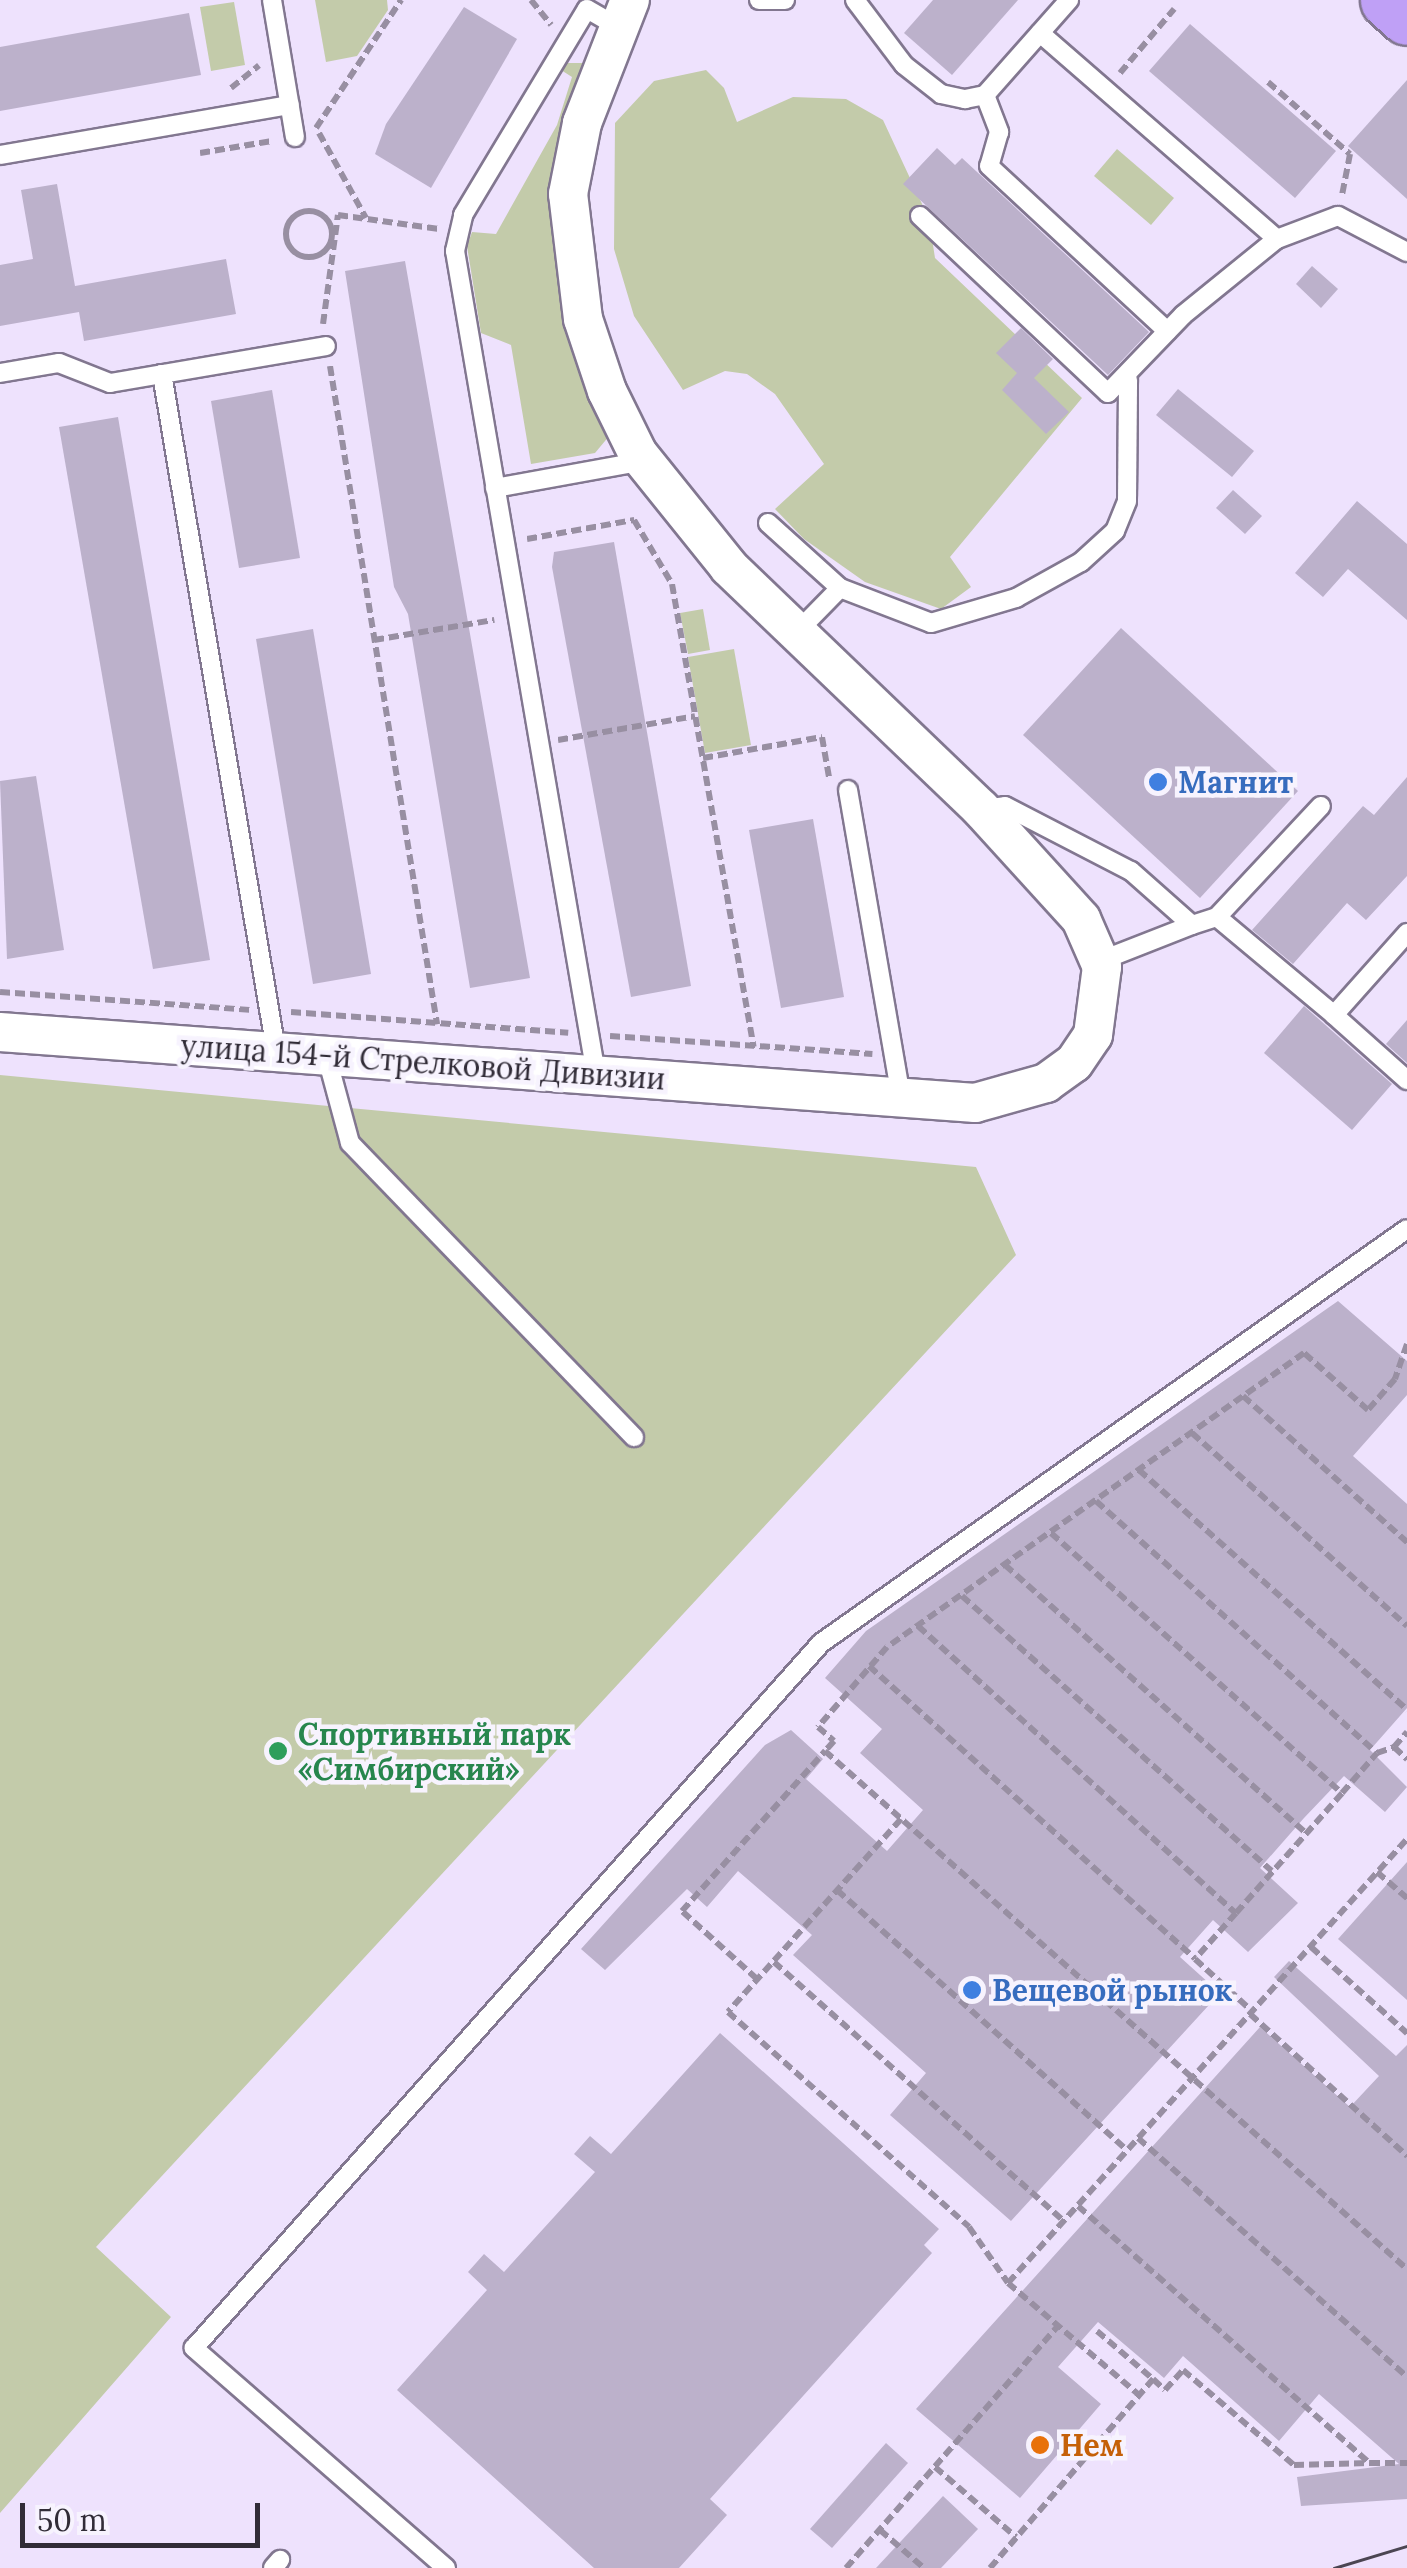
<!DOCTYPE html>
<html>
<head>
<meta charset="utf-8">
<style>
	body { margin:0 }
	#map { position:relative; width:1407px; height:2568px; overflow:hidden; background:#eee2fd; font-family:Lora,serif }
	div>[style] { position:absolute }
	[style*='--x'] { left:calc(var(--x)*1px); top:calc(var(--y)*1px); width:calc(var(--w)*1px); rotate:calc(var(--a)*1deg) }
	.green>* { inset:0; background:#c3cbaa }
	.building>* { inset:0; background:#bcb1cb }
	.path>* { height:6px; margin-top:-3px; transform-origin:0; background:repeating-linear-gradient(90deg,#988fa2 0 10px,transparent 0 15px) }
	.path>.ring { margin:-3px; padding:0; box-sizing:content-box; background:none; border:6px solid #988fa2; border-radius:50% }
	.roads { filter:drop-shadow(2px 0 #827790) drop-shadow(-2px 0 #827790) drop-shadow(0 2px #827790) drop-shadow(0 -2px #827790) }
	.service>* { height:18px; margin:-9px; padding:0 9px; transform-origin:9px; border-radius:9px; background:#fff }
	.minor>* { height:38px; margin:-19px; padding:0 19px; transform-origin:19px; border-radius:19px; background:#fff }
	.trunk>* { height:55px; margin:-27.5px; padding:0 27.5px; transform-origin:27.5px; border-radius:27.5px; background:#bfa0f6 }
	.tram>* { height:2.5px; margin:-1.25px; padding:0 1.25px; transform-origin:1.25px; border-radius:1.25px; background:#4b4552 }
	.dots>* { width:28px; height:28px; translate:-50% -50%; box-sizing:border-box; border:5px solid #f7f3fe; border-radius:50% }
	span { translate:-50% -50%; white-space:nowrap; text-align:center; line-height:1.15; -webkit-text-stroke:9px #f7f3fe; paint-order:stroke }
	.shop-label { font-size:30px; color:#366cbe; font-weight:700 }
	.left { translate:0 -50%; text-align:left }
	.street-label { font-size:30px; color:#312c37 }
	.leisure-label { font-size:30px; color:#27864d; font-weight:700 }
	.food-label { font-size:30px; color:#c56008; font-weight:700 }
	.scale { position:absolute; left:20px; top:2503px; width:240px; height:45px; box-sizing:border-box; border:5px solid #312c37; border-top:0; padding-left:12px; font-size:30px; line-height:35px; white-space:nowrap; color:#312c37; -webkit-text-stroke:8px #f7f3fe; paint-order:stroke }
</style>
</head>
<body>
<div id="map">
	<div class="green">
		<div style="clip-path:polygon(315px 0,387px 0,388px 10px,357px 56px,326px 62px)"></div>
		<div style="clip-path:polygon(234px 2px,245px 65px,211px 71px,200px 7px)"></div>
		<div style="clip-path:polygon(565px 63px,589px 63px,573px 123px,610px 435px,595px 453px,531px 464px,511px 345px,481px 333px,467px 246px,472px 232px,496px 234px,557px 125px,572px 77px,561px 70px)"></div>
		<div style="clip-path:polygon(706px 70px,724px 88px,737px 122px,793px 97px,846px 99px,883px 120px,929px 219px,935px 258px,1082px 398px,950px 557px,971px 587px,941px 609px,865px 582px,804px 539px,775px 509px,824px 464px,775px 394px,747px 374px,725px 371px,683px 390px,634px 316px,614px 249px,615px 123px,654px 81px)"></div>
		<div style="clip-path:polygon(1117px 149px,1174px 198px,1151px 225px,1094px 176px)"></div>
		<div style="clip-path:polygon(703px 609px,710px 650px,688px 654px,680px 613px)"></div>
		<div style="clip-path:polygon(734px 649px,751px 745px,705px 753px,688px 657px)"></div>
		<div style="clip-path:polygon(0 1075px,976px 1167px,1016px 1255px,96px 2247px,171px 2317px,0 2513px)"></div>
	</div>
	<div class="building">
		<div style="clip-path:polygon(933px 0,1018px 0,952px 75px,904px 33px)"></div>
		<div style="clip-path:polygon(464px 7px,517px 39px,431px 188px,375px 154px,386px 124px)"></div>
		<div style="clip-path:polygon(189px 13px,201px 75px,0 111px,0 47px)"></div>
		<div style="clip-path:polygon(1190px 24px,1336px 151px,1295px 198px,1149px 71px)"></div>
		<div style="clip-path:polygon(1407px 80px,1407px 199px,1348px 146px)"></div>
		<div style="clip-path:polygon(937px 148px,955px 165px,962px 158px,1149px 332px,1108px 375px,903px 184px)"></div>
		<div style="clip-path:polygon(57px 184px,75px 286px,226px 259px,236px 314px,84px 341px,79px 312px,0 326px,0 265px,33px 259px,21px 190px)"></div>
		<div style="clip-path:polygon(405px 261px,530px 978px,470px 988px,408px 614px,394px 587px,345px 271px)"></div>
		<div style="clip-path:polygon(1312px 266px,1338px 289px,1321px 308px,1296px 284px)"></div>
		<div style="clip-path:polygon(1021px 328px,1053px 359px,1034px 378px,1069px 412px,1046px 434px,1002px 390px,1017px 373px,996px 353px)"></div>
		<div style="clip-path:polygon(1178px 389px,1254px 451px,1232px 477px,1156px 415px)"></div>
		<div style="clip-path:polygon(272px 390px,300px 558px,239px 568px,211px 401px)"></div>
		<div style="clip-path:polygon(118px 417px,210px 960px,153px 969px,59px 427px)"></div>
		<div style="clip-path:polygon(1233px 490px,1262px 516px,1245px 534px,1216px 508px)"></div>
		<div style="clip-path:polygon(1357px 501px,1407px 544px,1407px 620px,1348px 569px,1323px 597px,1295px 573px)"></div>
		<div style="clip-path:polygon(614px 542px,691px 986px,631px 997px,552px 567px,554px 552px)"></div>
		<div style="clip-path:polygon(1121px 628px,1298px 791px,1200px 898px,1023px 735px)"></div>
		<div style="clip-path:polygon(313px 629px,371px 974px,313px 984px,256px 639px)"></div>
		<div style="clip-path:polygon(36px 776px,64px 950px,7px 959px,0 781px)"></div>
		<div style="clip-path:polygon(1407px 777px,1407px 876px,1366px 920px,1347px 903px,1293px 964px,1252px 930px,1363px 806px,1374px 815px)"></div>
		<div style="clip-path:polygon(813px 819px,844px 997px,781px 1008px,749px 830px)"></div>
		<div style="clip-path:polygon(1304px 1006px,1392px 1084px,1352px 1130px,1264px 1053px)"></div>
		<div style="clip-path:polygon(1407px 1020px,1407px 1063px,1386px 1044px)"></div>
		<div style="clip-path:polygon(1338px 1301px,1407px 1361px,1407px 1395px,1353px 1456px,1407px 1504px,1407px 1708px,1370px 1750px,1407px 1787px,1385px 1812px,1344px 1776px,1304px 1818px,1260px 1868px,1298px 1903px,1248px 1952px,1213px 1920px,1180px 1957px,1220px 1993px,1011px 2221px,890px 2115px,926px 2073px,793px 1955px,812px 1935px,738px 1871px,707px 1907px,687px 1889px,605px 1970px,581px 1949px,765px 1745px,791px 1730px,823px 1759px,806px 1779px,887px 1851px,923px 1810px,860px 1753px,882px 1729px,825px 1678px,866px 1631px)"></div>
		<div style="clip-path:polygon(1407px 1862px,1407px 2000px,1338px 1939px)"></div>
		<div style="clip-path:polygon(1289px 1961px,1396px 2056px,1407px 2045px,1407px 2499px,1301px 2506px,1297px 2477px,1399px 2464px,1319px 2394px,1279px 2441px,1183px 2356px,1164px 2378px,1098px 2322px,1058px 2367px,1101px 2404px,1020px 2498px,916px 2409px,1260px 2027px,1350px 2107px,1379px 2076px,1274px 1977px)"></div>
		<div style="clip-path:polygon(720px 2033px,939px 2229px,924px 2245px,932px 2253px,710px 2499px,727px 2515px,679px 2568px,594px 2568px,397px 2390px,487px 2290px,468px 2272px,484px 2254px,504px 2272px,595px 2172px,574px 2154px,590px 2136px,611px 2154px)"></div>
		<div style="clip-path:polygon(886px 2443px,908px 2463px,832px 2548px,810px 2529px)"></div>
		<div style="clip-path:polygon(943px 2496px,978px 2529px,941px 2568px,876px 2568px)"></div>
	</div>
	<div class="path">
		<div style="--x:531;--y:0;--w:32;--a:51"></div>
		<div style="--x:1120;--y:73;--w:84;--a:-49.8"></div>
		<div style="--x:1268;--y:82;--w:109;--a:41.3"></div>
		<div style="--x:1350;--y:154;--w:42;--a:101"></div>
		<div style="--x:231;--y:88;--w:36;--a:-39"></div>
		<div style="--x:316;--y:128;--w:154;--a:-56.4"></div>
		<div style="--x:319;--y:133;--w:97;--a:61.1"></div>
		<div style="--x:200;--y:153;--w:73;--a:-9.5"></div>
		<div class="ring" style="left:286px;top:211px;width:40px;height:40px"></div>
		<div style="--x:323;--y:324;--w:110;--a:-82.2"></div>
		<div style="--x:338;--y:215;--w:102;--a:7.9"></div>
		<div style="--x:330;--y:366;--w:667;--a:80.76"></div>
		<div style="--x:527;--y:539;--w:109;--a:-10.1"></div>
		<div style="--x:634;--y:520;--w:74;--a:59.3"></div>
		<div style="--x:672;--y:584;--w:470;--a:80"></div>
		<div style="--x:374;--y:640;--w:122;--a:-9.5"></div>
		<div style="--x:558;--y:740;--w:139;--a:-9.9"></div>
		<div style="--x:703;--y:758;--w:121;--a:-10"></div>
		<div style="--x:822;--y:737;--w:41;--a:80.1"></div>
		<div style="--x:0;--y:992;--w:250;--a:4.1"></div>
		<div style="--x:291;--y:1012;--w:278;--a:4.3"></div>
		<div style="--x:610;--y:1036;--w:263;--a:3.9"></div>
		<div style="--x:1407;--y:1344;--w:37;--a:109"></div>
		<div style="--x:1395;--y:1379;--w:41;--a:131.1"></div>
		<div style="--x:1368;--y:1410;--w:86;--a:-138.3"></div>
		<div style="--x:1304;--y:1353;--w:510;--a:144.81"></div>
		<div style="--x:887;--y:1647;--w:106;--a:130.8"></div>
		<div style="--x:818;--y:1727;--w:21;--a:41"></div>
		<div style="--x:834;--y:1741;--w:13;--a:132"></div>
		<div style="--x:825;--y:1751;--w:779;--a:41.67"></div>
		<div style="--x:1243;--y:1396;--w:220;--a:41.7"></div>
		<div style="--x:1192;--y:1433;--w:289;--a:41.9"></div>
		<div style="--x:1139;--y:1470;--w:360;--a:41.8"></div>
		<div style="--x:1096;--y:1501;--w:377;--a:41.9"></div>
		<div style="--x:1377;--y:1753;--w:18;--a:-19"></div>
		<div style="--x:1394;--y:1747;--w:18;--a:43"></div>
		<div style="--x:1051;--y:1533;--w:390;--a:41.8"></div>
		<div style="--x:1342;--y:1793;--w:53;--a:-48.8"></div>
		<div style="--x:1005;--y:1565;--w:403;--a:41.7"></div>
		<div style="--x:962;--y:1596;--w:414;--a:41.6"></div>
		<div style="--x:918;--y:1626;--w:428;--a:42.1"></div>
		<div style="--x:1236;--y:1913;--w:160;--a:-48.5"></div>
		<div style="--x:869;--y:1666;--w:438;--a:41.9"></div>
		<div style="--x:1394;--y:1747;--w:20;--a:-49"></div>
		<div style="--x:901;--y:1819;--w:259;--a:131.9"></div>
		<div style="--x:728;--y:2012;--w:323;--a:41.7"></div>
		<div style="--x:969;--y:2227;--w:68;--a:55.1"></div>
		<div style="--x:1008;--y:2283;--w:172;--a:40.5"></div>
		<div style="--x:1377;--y:1872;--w:40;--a:41"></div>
		<div style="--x:837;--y:1890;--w:389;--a:41.9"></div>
		<div style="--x:1236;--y:1913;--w:62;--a:131.7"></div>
		<div style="--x:1195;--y:1959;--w:77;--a:42.4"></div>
		<div style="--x:1311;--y:1947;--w:129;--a:41.9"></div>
		<div style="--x:774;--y:1962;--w:389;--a:41.8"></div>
		<div style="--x:757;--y:1979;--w:101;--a:-137.8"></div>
		<div style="--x:682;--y:1911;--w:215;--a:-48.2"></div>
		<div style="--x:1250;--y:2014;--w:212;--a:42.1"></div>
		<div style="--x:1138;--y:2138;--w:360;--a:41.6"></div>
		<div style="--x:1078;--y:2206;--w:389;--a:41.4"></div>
		<div style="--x:1370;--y:2463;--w:37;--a:0"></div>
		<div style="--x:1008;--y:2283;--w:597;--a:-48.06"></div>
		<div style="--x:1097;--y:2331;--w:74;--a:40.6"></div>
		<div style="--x:935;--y:2467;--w:107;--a:40.8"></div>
		<div style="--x:880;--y:2530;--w:58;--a:40.8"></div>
		<div style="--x:846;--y:2568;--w:322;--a:-48.8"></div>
		<div style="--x:990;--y:2568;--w:250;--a:-49.2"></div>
		<div style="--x:1153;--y:2379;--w:16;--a:43"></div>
		<div style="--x:1165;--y:2390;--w:27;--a:-48"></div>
		<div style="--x:1183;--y:2370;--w:146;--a:40.6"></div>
		<div style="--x:1294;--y:2465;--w:76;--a:-1.5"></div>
	</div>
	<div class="roads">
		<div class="service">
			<div style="--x:272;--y:0;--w:139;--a:80.5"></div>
			<div style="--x:759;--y:0;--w:26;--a:0"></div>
			<div style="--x:855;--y:0;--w:81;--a:53"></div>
			<div style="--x:904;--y:65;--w:47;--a:38.1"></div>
			<div style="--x:941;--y:94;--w:25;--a:12"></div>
			<div style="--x:965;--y:99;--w:20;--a:-11"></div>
			<div style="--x:985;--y:95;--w:127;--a:-48.5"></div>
			<div style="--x:1040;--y:33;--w:314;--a:41"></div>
			<div style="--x:1277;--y:239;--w:65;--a:-20.7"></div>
			<div style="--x:1338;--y:216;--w:78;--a:27.6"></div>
			<div style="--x:985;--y:95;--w:40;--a:69"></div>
			<div style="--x:999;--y:132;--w:35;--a:106"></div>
			<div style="--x:989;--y:166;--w:243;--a:42.8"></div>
			<div style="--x:0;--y:155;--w:294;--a:-9.8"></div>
			<div style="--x:920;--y:216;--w:258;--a:43.3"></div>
			<div style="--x:1108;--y:393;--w:108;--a:-46.1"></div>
			<div style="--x:1183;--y:315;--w:121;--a:-39"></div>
			<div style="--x:0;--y:373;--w:60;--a:-9.6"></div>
			<div style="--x:59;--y:363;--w:55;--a:21.4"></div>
			<div style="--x:110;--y:383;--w:219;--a:-9.7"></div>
			<div style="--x:162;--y:374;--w:686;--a:80.43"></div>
			<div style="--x:495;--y:488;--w:150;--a:-10.3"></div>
			<div style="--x:768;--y:523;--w:97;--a:42.1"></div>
			<div style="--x:796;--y:633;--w:63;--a:-45.6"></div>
			<div style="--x:840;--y:588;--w:97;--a:21"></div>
			<div style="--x:931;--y:623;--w:89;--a:-16.4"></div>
			<div style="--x:1016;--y:598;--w:74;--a:-29"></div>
			<div style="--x:1081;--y:562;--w:46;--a:-42.4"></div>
			<div style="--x:1115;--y:531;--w:32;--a:-68"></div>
			<div style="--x:1127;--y:501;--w:121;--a:-89.5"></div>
			<div style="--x:848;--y:790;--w:313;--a:80.2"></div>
			<div style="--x:982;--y:809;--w:23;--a:-7"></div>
			<div style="--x:1005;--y:806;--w:142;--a:27.3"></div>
			<div style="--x:1131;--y:871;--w:81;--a:41.5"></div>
			<div style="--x:1192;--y:925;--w:26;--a:-18"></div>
			<div style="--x:1217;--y:917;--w:152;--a:-46.9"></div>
			<div style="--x:1217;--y:917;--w:153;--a:39.9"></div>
			<div style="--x:1334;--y:1015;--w:110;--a:-48.3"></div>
			<div style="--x:1100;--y:961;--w:99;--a:-21.4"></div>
			<div style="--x:1334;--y:1015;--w:98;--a:41.7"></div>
			<div style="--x:326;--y:1054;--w:92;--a:74.9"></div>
			<div style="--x:350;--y:1143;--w:409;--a:46"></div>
			<div style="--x:596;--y:1074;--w:835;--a:-99.72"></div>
			<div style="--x:455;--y:251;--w:37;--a:-77"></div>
			<div style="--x:463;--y:215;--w:240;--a:-59"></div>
			<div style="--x:587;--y:9;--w:32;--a:30"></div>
			<div style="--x:273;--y:2568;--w:11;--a:-49"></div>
			<div style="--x:446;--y:2568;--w:335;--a:-138.9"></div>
			<div style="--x:194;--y:2348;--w:943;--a:-48.35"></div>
			<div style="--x:821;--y:1643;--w:717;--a:-35.24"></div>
		</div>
		<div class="minor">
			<div style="--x:0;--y:1032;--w:978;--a:4.16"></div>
			<div style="--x:975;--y:1103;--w:74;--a:-15.7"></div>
			<div style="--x:1046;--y:1083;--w:34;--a:-36"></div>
			<div style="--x:1074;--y:1063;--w:34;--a:-56"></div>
			<div style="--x:1093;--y:1035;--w:69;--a:-82.5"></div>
			<div style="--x:1102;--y:967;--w:52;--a:-113.6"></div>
			<div style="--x:1081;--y:919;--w:149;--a:-132.3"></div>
			<div style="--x:981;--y:809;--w:349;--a:-136.2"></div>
			<div style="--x:729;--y:567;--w:145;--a:-128.8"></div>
			<div style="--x:638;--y:454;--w:70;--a:-116.2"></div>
			<div style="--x:607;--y:391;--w:76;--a:-108.4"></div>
			<div style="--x:583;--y:319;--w:126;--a:-96.8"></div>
			<div style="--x:568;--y:194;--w:72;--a:-78.8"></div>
			<div style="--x:582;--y:123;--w:132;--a:-68.7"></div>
		</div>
		<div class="trunk">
			<div style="--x:1388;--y:0;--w:25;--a:42"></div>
		</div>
	</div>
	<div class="tram">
		<div style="--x:1334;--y:2568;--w:76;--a:-16.8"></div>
	</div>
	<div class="dots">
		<div style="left:1158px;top:782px;background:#3f7fe0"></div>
		<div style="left:278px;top:1751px;background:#2e9e5b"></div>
		<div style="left:972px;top:1990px;background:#3f7fe0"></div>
		<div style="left:1040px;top:2445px;background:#e8710a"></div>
	</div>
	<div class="shop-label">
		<span class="left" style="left:1178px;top:782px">Магнит</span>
		<span class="left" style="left:992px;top:1990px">Вещевой рынок</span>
	</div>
	<div class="street-label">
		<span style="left:423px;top:1062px;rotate:4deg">улица 154-й Стрелковой Дивизии</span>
	</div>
	<div class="leisure-label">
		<span class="left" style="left:298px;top:1751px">Спортивный парк<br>«Симбирский»</span>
	</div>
	<div class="food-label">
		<span class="left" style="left:1060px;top:2445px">Нем</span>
	</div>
	<div class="scale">50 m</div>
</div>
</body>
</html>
